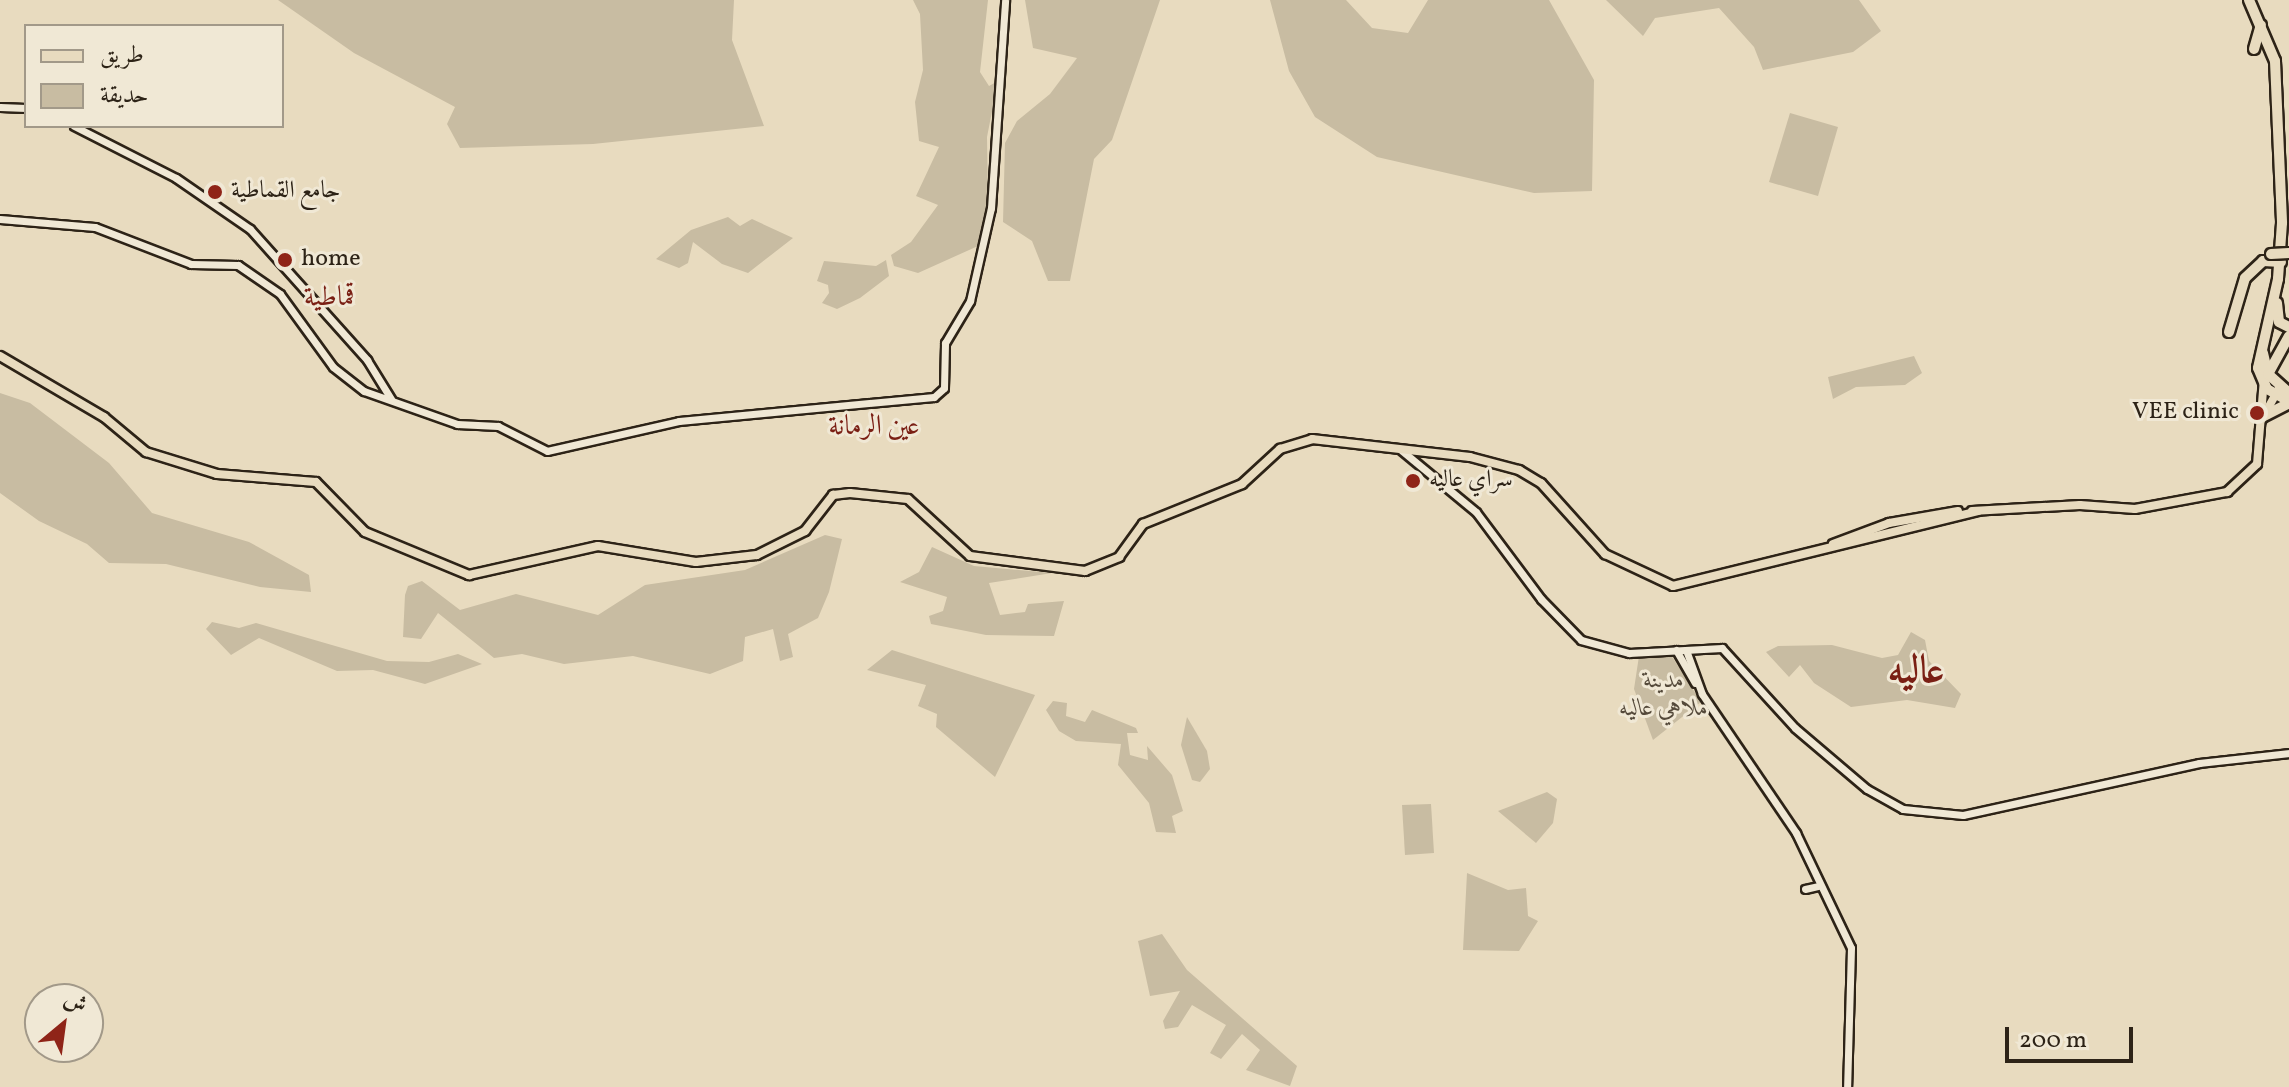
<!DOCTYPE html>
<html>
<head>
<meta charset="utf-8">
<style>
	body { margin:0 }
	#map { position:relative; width:2289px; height:1087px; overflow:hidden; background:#e8dbbf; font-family:Vollkorn,Amiri,serif }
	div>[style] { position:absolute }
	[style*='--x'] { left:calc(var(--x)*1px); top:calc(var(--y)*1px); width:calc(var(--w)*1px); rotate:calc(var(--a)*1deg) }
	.green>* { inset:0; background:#c8bca2 }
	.roads { filter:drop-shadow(2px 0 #2d2317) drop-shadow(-2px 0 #2d2317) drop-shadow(0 2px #2d2317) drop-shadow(0 -2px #2d2317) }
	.secondary>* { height:7px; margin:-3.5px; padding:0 3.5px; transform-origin:3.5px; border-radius:3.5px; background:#f0e8d5 }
	.primary>* { height:8px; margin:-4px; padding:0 4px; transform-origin:4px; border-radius:4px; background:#e8dbbf }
	.highway>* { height:10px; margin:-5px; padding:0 5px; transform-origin:5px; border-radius:5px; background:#e8dbbf }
	.bridges { filter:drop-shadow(2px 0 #2d2317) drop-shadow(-2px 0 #2d2317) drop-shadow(0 2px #2d2317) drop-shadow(0 -2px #2d2317) }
	.highway-bridge>* { height:10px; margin:-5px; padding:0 5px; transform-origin:5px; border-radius:5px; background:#e8dbbf }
	.dots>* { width:22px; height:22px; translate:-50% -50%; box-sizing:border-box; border:4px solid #f0e8d5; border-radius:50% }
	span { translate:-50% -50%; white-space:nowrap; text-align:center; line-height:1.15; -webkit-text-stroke:6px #f0e8d5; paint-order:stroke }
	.poi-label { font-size:24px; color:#2d2317 }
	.left { translate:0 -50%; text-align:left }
	.right { translate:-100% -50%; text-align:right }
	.park-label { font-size:24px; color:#54493a; font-style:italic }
	.quarter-label { font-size:28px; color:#7a1f14 }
	.town-label { font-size:40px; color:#7a1f14; font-weight:700 }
	.legend { position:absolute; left:24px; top:24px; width:260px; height:104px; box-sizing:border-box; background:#f0e8d5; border:2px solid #a29989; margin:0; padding:10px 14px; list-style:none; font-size:24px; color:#2d2317 }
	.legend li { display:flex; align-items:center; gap:16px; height:40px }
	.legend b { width:40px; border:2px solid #a29989 }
	.north { position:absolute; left:24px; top:983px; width:80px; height:80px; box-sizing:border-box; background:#f0e8d5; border:2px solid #a29989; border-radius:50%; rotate:29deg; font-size:22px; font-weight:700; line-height:32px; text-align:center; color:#2d2317 }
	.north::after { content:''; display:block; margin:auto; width:28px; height:36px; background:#8f2418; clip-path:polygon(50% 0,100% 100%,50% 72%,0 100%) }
	.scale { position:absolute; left:2005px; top:1027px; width:128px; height:36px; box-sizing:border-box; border:4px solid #2d2317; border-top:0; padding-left:10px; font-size:24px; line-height:28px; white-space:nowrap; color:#2d2317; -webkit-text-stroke:6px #f0e8d5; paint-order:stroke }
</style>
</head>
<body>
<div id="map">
	<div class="green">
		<div style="clip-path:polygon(278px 0,734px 0,732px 40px,764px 126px,593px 144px,460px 148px,447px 124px,455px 107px,354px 53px)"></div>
		<div style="clip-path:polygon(913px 0,988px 0,980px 72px,989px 86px,998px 81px,987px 137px,988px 203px,978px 246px,918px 273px,894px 266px,891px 255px,911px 242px,938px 205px,916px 196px,939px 147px,919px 141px,915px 102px,923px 70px,920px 14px)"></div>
		<div style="clip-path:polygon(1025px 0,1160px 0,1112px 140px,1094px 159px,1070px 281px,1048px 281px,1032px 241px,1003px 222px,1005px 143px,1017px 121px,1050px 94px,1077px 58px,1033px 48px)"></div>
		<div style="clip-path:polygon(1270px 0,1346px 0,1372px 28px,1408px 33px,1428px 0,1549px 0,1594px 80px,1592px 191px,1534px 193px,1377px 157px,1315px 117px,1289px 71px)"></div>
		<div style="clip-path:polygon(1606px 0,1859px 0,1881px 31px,1853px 52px,1763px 70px,1754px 47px,1719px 8px,1655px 18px,1643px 36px)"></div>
		<div style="clip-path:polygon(1790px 113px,1838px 127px,1818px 196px,1769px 182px)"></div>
		<div style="clip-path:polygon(728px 217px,740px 226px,752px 219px,793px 238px,748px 273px,722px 264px,693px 242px,688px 263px,679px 268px,656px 259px,691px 230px)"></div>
		<div style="clip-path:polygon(886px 260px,889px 276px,860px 298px,837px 309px,822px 303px,829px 293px,828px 285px,817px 281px,824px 261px,876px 266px)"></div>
		<div style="clip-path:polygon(1914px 356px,1922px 373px,1905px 385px,1856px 387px,1833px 399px,1828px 377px)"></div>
		<div style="clip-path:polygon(0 393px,30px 403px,109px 463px,152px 513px,249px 542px,309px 575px,311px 592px,260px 587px,166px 564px,109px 563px,87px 544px,39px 521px,0 493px)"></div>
		<div style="clip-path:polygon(825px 535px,842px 539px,829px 592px,818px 618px,788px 634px,793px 657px,780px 661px,773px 629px,745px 637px,743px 661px,710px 674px,633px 656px,564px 664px,522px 654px,494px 658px,438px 613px,421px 639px,403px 637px,405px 595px,408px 586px,422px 581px,460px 610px,516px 594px,598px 615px,645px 585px,745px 570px)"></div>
		<div style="clip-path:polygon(932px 547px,974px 566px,1052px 573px,989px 583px,1000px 615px,1025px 612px,1028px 604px,1064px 601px,1054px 636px,986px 635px,931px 624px,929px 616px,943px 611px,947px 597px,900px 582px,919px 572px)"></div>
		<div style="clip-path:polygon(212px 622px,239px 628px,256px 623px,387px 661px,429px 662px,458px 654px,482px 664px,425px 684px,373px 670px,337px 671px,259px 638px,231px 655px,206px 629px)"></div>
		<div style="clip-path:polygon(1911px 632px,1925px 640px,1929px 661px,1961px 694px,1955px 708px,1907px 700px,1851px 707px,1814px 683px,1800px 665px,1789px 677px,1766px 652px,1778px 646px,1832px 645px,1882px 658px,1898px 655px)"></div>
		<div style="clip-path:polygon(892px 650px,1035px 695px,995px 777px,936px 727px,937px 714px,918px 706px,926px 685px,867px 670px)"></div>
		<div style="clip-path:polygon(1671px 655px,1701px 702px,1653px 740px,1634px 689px,1639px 656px)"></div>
		<div style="clip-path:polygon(1053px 701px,1067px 703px,1066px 716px,1085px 722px,1092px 710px,1136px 728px,1138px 733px,1127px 733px,1130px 755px,1148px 760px,1147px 746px,1172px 775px,1183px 811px,1172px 816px,1176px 833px,1156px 832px,1149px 803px,1118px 765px,1121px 744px,1076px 741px,1059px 731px,1046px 710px)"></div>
		<div style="clip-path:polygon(1187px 717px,1207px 751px,1210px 769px,1200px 782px,1192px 780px,1181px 745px)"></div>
		<div style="clip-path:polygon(1547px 792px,1557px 799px,1553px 823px,1536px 843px,1498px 811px)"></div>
		<div style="clip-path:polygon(1431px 804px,1434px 853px,1405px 855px,1402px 805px)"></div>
		<div style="clip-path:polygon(1467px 873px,1508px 890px,1526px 888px,1528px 916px,1538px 921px,1519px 951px,1463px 950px)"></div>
		<div style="clip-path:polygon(1162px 934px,1187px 970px,1297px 1066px,1290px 1086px,1246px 1070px,1260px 1050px,1242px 1034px,1221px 1059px,1210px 1053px,1226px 1025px,1192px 1005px,1178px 1027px,1165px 1029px,1163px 1021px,1180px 991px,1150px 996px,1138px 941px)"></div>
	</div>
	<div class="roads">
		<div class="secondary">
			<div style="--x:0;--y:107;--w:26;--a:2"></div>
			<div style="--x:74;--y:126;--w:114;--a:27"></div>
			<div style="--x:176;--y:178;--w:90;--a:34.6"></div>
			<div style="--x:250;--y:229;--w:176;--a:48.2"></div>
			<div style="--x:367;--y:360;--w:46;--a:58.4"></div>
			<div style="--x:0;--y:219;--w:95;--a:4.8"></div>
			<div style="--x:95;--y:227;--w:103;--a:21.1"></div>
			<div style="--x:191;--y:264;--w:47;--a:1.2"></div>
			<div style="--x:238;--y:265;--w:51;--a:34.6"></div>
			<div style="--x:280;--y:294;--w:90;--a:54"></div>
			<div style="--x:333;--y:367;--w:39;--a:38"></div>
			<div style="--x:364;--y:391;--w:99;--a:19.5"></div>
			<div style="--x:457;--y:424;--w:41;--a:2.8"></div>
			<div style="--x:498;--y:426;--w:55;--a:27"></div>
			<div style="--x:547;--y:451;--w:135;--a:-12.8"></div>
			<div style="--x:679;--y:421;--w:256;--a:-5.4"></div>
			<div style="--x:934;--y:397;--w:13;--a:-42"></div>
			<div style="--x:944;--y:388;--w:45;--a:-88.7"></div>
			<div style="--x:945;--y:343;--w:49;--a:-59.2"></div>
			<div style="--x:970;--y:301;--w:95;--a:-77.3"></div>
			<div style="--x:991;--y:208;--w:208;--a:-86.1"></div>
			<div style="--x:1401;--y:450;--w:97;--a:39.6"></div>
			<div style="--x:1476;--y:512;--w:109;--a:53.2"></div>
			<div style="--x:1541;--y:599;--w:57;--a:45.7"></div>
			<div style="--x:1581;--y:640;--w:50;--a:15.2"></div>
			<div style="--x:1629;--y:653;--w:93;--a:-3.1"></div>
			<div style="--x:1722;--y:648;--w:108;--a:47.6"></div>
			<div style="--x:1795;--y:728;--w:94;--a:40.3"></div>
			<div style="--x:1867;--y:789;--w:41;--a:29.1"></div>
			<div style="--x:1903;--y:809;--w:60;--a:5.7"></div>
			<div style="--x:1963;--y:815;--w:242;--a:-12.4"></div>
			<div style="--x:2199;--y:763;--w:91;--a:-6.3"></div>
			<div style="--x:1676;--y:650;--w:38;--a:60"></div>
			<div style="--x:1686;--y:650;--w:47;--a:70"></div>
			<div style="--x:1702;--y:694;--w:168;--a:55.9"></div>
			<div style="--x:1796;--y:833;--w:127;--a:64.4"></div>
			<div style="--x:1851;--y:948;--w:139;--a:91.6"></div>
			<div style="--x:1805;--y:889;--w:13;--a:-13"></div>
		</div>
		<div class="primary">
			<div style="--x:0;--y:356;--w:121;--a:30.4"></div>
			<div style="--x:104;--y:417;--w:55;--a:39.8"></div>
			<div style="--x:146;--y:452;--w:74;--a:17.2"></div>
			<div style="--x:217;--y:474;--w:99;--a:4.6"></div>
			<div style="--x:316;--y:482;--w:70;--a:45.6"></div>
			<div style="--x:365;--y:532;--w:113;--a:22.5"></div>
			<div style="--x:469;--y:575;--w:132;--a:-12.7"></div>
			<div style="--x:598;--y:546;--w:99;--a:9.3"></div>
			<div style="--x:696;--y:562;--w:61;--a:-6.5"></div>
			<div style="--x:757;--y:555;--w:54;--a:-26.6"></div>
			<div style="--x:805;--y:531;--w:46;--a:-52.1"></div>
			<div style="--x:833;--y:495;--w:17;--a:-7"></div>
			<div style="--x:850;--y:493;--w:58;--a:5.9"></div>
			<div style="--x:908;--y:499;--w:84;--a:42.6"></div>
			<div style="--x:970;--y:556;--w:116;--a:7.4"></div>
			<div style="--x:1085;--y:571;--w:37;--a:-22"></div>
			<div style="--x:1119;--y:557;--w:41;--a:-54"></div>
			<div style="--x:1143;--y:524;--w:107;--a:-22"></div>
			<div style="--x:1242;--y:484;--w:52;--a:-42.6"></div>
			<div style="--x:1280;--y:449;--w:34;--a:-17"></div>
			<div style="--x:1312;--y:439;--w:159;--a:6.5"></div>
			<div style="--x:1470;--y:457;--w:51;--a:14.9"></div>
			<div style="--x:1519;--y:470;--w:26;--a:31"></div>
			<div style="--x:1541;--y:483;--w:96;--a:48"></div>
			<div style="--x:1605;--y:554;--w:75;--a:25.2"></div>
			<div style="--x:1673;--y:586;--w:314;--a:-13.8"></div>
			<div style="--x:2262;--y:419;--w:35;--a:-61"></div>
			<div style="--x:1972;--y:511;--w:108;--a:-3.2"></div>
			<div style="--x:2080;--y:505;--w:55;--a:4.2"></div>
			<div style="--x:2135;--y:509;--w:94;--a:-10.5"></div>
			<div style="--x:2227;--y:492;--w:41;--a:-43"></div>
			<div style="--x:2257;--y:464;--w:86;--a:-85.3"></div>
			<div style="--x:1833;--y:544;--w:60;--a:-20.6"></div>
			<div style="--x:1889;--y:523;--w:70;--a:-9.9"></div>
		</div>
		<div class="highway">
			<div style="--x:2249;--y:0;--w:66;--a:66.9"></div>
			<div style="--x:2275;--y:61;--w:162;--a:87.5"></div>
			<div style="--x:2282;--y:223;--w:56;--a:94.1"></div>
			<div style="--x:2278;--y:279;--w:91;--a:102.7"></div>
			<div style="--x:2258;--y:368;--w:23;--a:67"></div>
			<div style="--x:2267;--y:389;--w:25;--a:29"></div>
			<div style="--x:2254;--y:49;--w:25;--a:-74"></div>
			<div style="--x:2277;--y:303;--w:19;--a:84"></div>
			<div style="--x:2279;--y:322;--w:11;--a:27"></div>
			<div style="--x:2229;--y:332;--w:56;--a:-73.5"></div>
			<div style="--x:2245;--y:278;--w:25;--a:-43"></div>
			<div style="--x:2263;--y:261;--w:18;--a:3"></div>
			<div style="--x:2263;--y:353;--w:22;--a:77"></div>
			<div style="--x:2268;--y:374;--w:28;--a:42"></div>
			<div style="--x:2268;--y:374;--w:43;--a:-61.1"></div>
			<div style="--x:2264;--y:416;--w:28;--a:-27"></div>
		</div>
	</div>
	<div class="bridges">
		<div class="highway-bridge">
			<div style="--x:2271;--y:254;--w:18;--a:-3"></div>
		</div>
	</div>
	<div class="dots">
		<div style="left:215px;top:192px;background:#8f2418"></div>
		<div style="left:285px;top:260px;background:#8f2418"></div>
		<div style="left:2257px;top:413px;background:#8f2418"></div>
		<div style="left:1413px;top:481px;background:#8f2418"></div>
	</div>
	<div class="poi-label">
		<span class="left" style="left:231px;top:192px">جامع القماطية</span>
		<span class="left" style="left:301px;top:260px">home</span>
		<span class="right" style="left:2239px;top:413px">VEE clinic</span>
		<span class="left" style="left:1429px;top:481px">سراي عاليه</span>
	</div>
	<div class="park-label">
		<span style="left:1664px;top:696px">مدينة<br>ملاهي عاليه</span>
	</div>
	<div class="quarter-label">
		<span style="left:329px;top:298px">قماطية</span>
		<span style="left:874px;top:427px">عين الرمانة</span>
	</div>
	<div class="town-label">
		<span style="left:1916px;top:672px">عاليه</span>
	</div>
	<ul class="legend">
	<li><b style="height:10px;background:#e8dbbf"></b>طريق</li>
	<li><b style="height:22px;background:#c8bca2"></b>حديقة</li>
	</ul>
	<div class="north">ش</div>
	<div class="scale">200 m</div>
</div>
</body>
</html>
